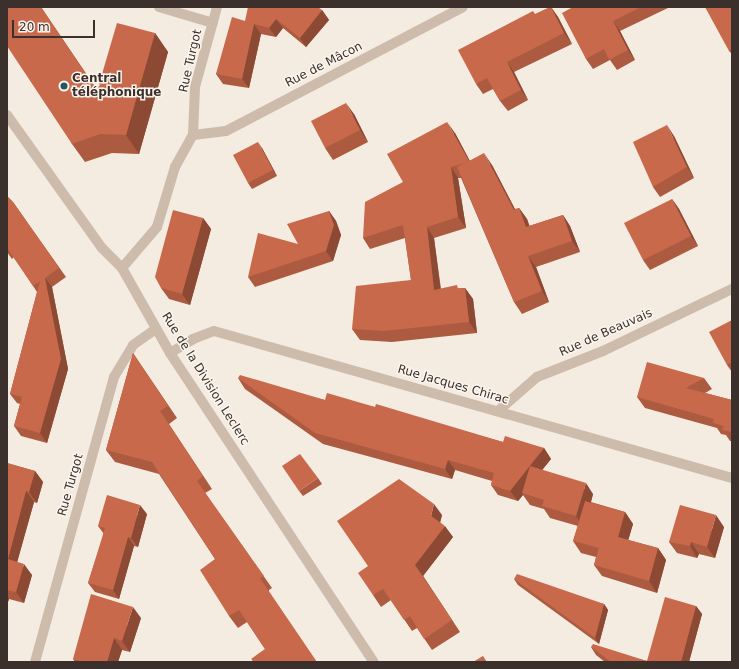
<!DOCTYPE html>
<html>
<head>
<meta charset="utf-8">
<style>
	body { margin:0 }
	#map { position:relative; width:739px; height:669px; overflow:hidden; background:#f4ebe1; font-family:"DejaVu Sans",sans-serif }
	div>[style] { position:absolute }
	[style*='--x'] { left:calc(var(--x)*1px); top:calc(var(--y)*1px); width:calc(var(--w)*1px); rotate:calc(var(--a)*1deg) }
	.minor>* { height:10px; margin:-5px; padding:0 5px; transform-origin:5px; border-radius:5px; background:#cdbbac }
	.wall>* { inset:0; background:#ac5a40 }
	.shaded-wall>* { inset:0; background:#8c4a34 }
	.building>* { inset:0; background:#c8694b }
	.dots>* { width:11px; height:11px; translate:-50% -50%; box-sizing:border-box; border:2px solid #fbf5ee; border-radius:50% }
	span { translate:-50% -50%; white-space:nowrap; text-align:center; line-height:1.15; -webkit-text-stroke:3px #fbf5ee; paint-order:stroke }
	.street-label { font-size:12px; color:#3b302b }
	.poi-label { font-size:12px; color:#3b302b; font-weight:700 }
	.left { translate:0 -50%; text-align:left }
	.frame { position:absolute; inset:0; border:8px solid #3b302b; pointer-events:none }
	.scale { position:absolute; left:12px; top:20px; width:83px; height:18px; box-sizing:border-box; border:2px solid #3b302b; border-top:0; padding-left:5px; font-size:12px; line-height:14px; white-space:nowrap; color:#3b302b; -webkit-text-stroke:3px #fbf5ee; paint-order:stroke }
</style>
</head>
<body>
<div id="map">
	<div class="minor">
		<div style="--x:159;--y:7;--w:56;--a:16.5"></div>
		<div style="--x:7;--y:115;--w:163;--a:54.5"></div>
		<div style="--x:102;--y:248;--w:28;--a:45"></div>
		<div style="--x:122;--y:268;--w:98;--a:60.5"></div>
		<div style="--x:170;--y:353;--w:370;--a:56.6"></div>
		<div style="--x:193;--y:135;--w:33;--a:-7"></div>
		<div style="--x:226;--y:131;--w:267;--a:-27.6"></div>
		<div style="--x:122;--y:268;--w:54;--a:-49.5"></div>
		<div style="--x:157;--y:227;--w:63;--a:-73.3"></div>
		<div style="--x:175;--y:167;--w:37;--a:-61"></div>
		<div style="--x:193;--y:135;--w:48;--a:-87.6"></div>
		<div style="--x:195;--y:87;--w:83;--a:-74.6"></div>
		<div style="--x:170;--y:353;--w:27;--a:-31"></div>
		<div style="--x:193;--y:339;--w:22;--a:-21"></div>
		<div style="--x:214;--y:331;--w:538;--a:15.84"></div>
		<div style="--x:498;--y:411;--w:52;--a:-41.1"></div>
		<div style="--x:537;--y:377;--w:71;--a:-21.5"></div>
		<div style="--x:603;--y:351;--w:143;--a:-25.7"></div>
		<div style="--x:35;--y:662;--w:296;--a:-74.5"></div>
		<div style="--x:114;--y:377;--w:37;--a:-59"></div>
		<div style="--x:133;--y:345;--w:28;--a:-35"></div>
	</div>
	<div class="wall">
		<div style="clip-path:polygon(7px 7px,41px 7px,98px 91px,155px 33px,168px 52px,139px 154px,112px 153px,85px 162px,72px 144px)"></div>
		<div style="clip-path:polygon(551px 7px,558px 17px,572px 44px,514px 72px,528px 100px,508px 111px,500px 101px,493px 89px,483px 94px,476px 84px,536px 14px)"></div>
		<div style="clip-path:polygon(573px 7px,670px 7px,620px 31px,635px 60px,617px 70px,610px 60px,593px 69px,586px 59px)"></div>
		<div style="clip-path:polygon(732px 7px,732px 54px,729px 51px)"></div>
		<div style="clip-path:polygon(322px 10px,329px 20px,306px 47px,283px 28px,276px 37px,261px 34px,249px 88px,223px 84px,216px 74px,245px 21px)"></div>
		<div style="clip-path:polygon(354px 114px,368px 142px,333px 160px,325px 148px)"></div>
		<div style="clip-path:polygon(455px 133px,470px 161px,492px 165px,515px 209px,519px 208px,527px 219px,529px 226px,563px 215px,570px 226px,580px 252px,536px 267px,549px 302px,522px 314px,514px 302px,461px 178px,458px 178px,466px 228px,434px 238px,441px 289px,465px 288px,473px 299px,477px 333px,392px 342px,360px 340px,352px 329px,411px 280px,405px 238px,370px 249px,363px 238px,403px 182px)"></div>
		<div style="clip-path:polygon(674px 136px,694px 178px,660px 197px,653px 187px)"></div>
		<div style="clip-path:polygon(262px 148px,277px 176px,252px 189px,248px 183px)"></div>
		<div style="clip-path:polygon(7px 196px,13px 202px,66px 277px,52px 287px,68px 369px,47px 443px,21px 436px,14px 426px,20px 404px,17px 403px,10px 394px,37px 292px,14px 257px,12px 259px,7px 252px)"></div>
		<div style="clip-path:polygon(672px 199px,679px 209px,698px 246px,650px 270px,643px 260px)"></div>
		<div style="clip-path:polygon(329px 211px,336px 221px,341px 235px,333px 261px,255px 287px,248px 277px,298px 244px)"></div>
		<div style="clip-path:polygon(203px 218px,211px 229px,190px 305px,169px 299px,161px 288px)"></div>
		<div style="clip-path:polygon(732px 320px,732px 372px,727px 365px)"></div>
		<div style="clip-path:polygon(133px 353px,177px 418px,169px 424px,212px 489px,205px 493px,272px 588px,269px 590px,265px 649px,247px 622px,238px 628px,229px 616px,215px 559px,159px 474px,115px 462px,106px 450px)"></div>
		<div style="clip-path:polygon(238px 378px,325px 400px,375px 407px,503px 442px,544px 448px,551px 459px,542px 470px,593px 494px,591px 502px,625px 512px,633px 524px,628px 540px,658px 548px,666px 560px,657px 593px,602px 576px,594px 565px,596px 557px,581px 553px,573px 541px,578px 526px,550px 518px,544px 509px,530px 505px,523px 495px,518px 501px,498px 495px,491px 485px,492px 481px,455px 470px,452px 479px,323px 444px,245px 389px)"></div>
		<div style="clip-path:polygon(704px 378px,712px 389px,705px 393px,732px 400px,732px 441px,730px 441px,726px 435px,721px 434px,717px 428px,645px 408px,637px 397px)"></div>
		<div style="clip-path:polygon(7px 463px,35px 471px,43px 482px,37px 503px,34px 502px,17px 562px,32px 575px,24px 603px,9px 599px,7px 605px)"></div>
		<div style="clip-path:polygon(318px 478px,322px 484px,303px 496px,299px 491px)"></div>
		<div style="clip-path:polygon(147px 514px,138px 547px,134px 546px,119px 599px,95px 592px,88px 583px,104px 534px,98px 526px)"></div>
		<div style="clip-path:polygon(442px 515px,440px 522px,453px 537px,423px 576px,460px 632px,432px 650px,417px 628px,412px 631px,391px 600px,381px 607px,373px 595px)"></div>
		<div style="clip-path:polygon(724px 527px,715px 558px,699px 554px,697px 558px,677px 553px,669px 542px)"></div>
		<div style="clip-path:polygon(514px 579px,604px 604px,608px 610px,599px 644px,518px 585px)"></div>
		<div style="clip-path:polygon(696px 606px,702px 614px,689px 662px,605px 662px,596px 655px,591px 647px,647px 661px)"></div>
		<div style="clip-path:polygon(141px 618px,130px 652px,122px 650px,118px 662px,75px 662px,73px 659px)"></div>
	</div>
	<div class="shaded-wall">
		<div style="clip-path:polygon(551px 7px,558px 17px,572px 44px,564px 33px)"></div>
		<div style="clip-path:polygon(322px 10px,329px 20px,306px 47px,300px 38px)"></div>
		<div style="clip-path:polygon(276px 19px,283px 28px,276px 37px,269px 28px)"></div>
		<div style="clip-path:polygon(613px 21px,620px 31px,635px 60px,628px 50px)"></div>
		<div style="clip-path:polygon(254px 24px,261px 34px,249px 88px,242px 79px)"></div>
		<div style="clip-path:polygon(155px 33px,168px 52px,139px 154px,126px 135px)"></div>
		<div style="clip-path:polygon(507px 62px,514px 72px,528px 100px,521px 90px)"></div>
		<div style="clip-path:polygon(346px 103px,354px 114px,368px 142px,360px 130px)"></div>
		<div style="clip-path:polygon(447px 122px,455px 133px,476px 173px,469px 161px)"></div>
		<div style="clip-path:polygon(667px 125px,674px 136px,694px 178px,687px 167px)"></div>
		<div style="clip-path:polygon(258px 142px,262px 148px,277px 176px,273px 170px)"></div>
		<div style="clip-path:polygon(484px 153px,492px 165px,521px 221px,514px 210px)"></div>
		<div style="clip-path:polygon(451px 167px,458px 178px,466px 228px,458px 217px)"></div>
		<div style="clip-path:polygon(672px 199px,679px 209px,698px 246px,691px 236px)"></div>
		<div style="clip-path:polygon(519px 208px,527px 219px,534px 238px,526px 227px)"></div>
		<div style="clip-path:polygon(329px 211px,336px 221px,341px 235px,333px 261px,326px 251px)"></div>
		<div style="clip-path:polygon(563px 215px,570px 226px,580px 252px,572px 241px)"></div>
		<div style="clip-path:polygon(203px 218px,211px 229px,190px 305px,182px 294px)"></div>
		<div style="clip-path:polygon(427px 227px,434px 238px,442px 301px,434px 290px)"></div>
		<div style="clip-path:polygon(528px 256px,536px 267px,549px 302px,542px 291px)"></div>
		<div style="clip-path:polygon(45px 278px,52px 287px,68px 369px,47px 443px,40px 433px)"></div>
		<div style="clip-path:polygon(465px 288px,473px 299px,477px 333px,469px 322px)"></div>
		<div style="clip-path:polygon(544px 448px,551px 459px,523px 494px,522px 493px,523px 495px,518px 501px,510px 491px)"></div>
		<div style="clip-path:polygon(448px 460px,455px 470px,452px 479px,445px 469px)"></div>
		<div style="clip-path:polygon(35px 471px,43px 482px,37px 503px,29px 492px)"></div>
		<div style="clip-path:polygon(586px 483px,593px 494px,584px 528px,576px 516px)"></div>
		<div style="clip-path:polygon(26px 491px,34px 502px,15px 570px,8px 559px)"></div>
		<div style="clip-path:polygon(434px 504px,442px 515px,439px 527px,431px 516px)"></div>
		<div style="clip-path:polygon(140px 505px,147px 514px,138px 547px,131px 538px)"></div>
		<div style="clip-path:polygon(625px 512px,633px 524px,626px 548px,618px 537px)"></div>
		<div style="clip-path:polygon(716px 515px,724px 527px,715px 558px,707px 547px)"></div>
		<div style="clip-path:polygon(445px 526px,453px 537px,423px 576px,460px 632px,415px 565px)"></div>
		<div style="clip-path:polygon(128px 537px,134px 546px,119px 599px,113px 590px)"></div>
		<div style="clip-path:polygon(691px 542px,699px 554px,697px 558px,690px 546px)"></div>
		<div style="clip-path:polygon(658px 548px,666px 560px,657px 593px,649px 581px)"></div>
		<div style="clip-path:polygon(24px 564px,32px 575px,24px 603px,16px 592px)"></div>
		<div style="clip-path:polygon(7px 596px,9px 599px,7px 605px)"></div>
		<div style="clip-path:polygon(604px 604px,608px 610px,599px 644px,595px 638px)"></div>
		<div style="clip-path:polygon(696px 606px,702px 614px,689px 662px,681px 662px)"></div>
		<div style="clip-path:polygon(133px 607px,141px 618px,130px 652px,122px 641px)"></div>
		<div style="clip-path:polygon(114px 638px,122px 650px,118px 662px,107px 662px)"></div>
	</div>
	<div class="building">
		<div style="clip-path:polygon(7px 7px,41px 7px,97px 91px,117px 23px,155px 33px,126px 135px,100px 134px,72px 144px,7px 46px)"></div>
		<div style="clip-path:polygon(248px 7px,318px 7px,322px 10px,300px 38px,276px 19px,269px 28px,247px 22px,254px 24px,242px 79px,216px 74px,232px 17px,245px 21px)"></div>
		<div style="clip-path:polygon(550px 7px,551px 7px,564px 33px,507px 62px,521px 90px,500px 101px,487px 78px,476px 84px,458px 50px,533px 11px,535px 14px)"></div>
		<div style="clip-path:polygon(573px 7px,641px 7px,613px 21px,628px 50px,609px 60px,604px 49px,586px 59px,562px 13px)"></div>
		<div style="clip-path:polygon(705px 7px,732px 7px,732px 49px,729px 51px)"></div>
		<div style="clip-path:polygon(346px 103px,360px 130px,325px 148px,311px 121px)"></div>
		<div style="clip-path:polygon(447px 122px,469px 161px,484px 153px,514px 210px,519px 208px,526px 227px,563px 215px,572px 241px,528px 256px,542px 291px,514px 302px,457px 167px,465px 163px,451px 167px,458px 217px,427px 227px,434px 290px,457px 285px,458px 289px,465px 288px,469px 322px,384px 331px,352px 329px,356px 286px,411px 280px,403px 225px,363px 238px,365px 202px,403px 182px,387px 154px)"></div>
		<div style="clip-path:polygon(667px 125px,687px 167px,653px 187px,633px 142px)"></div>
		<div style="clip-path:polygon(258px 142px,273px 170px,248px 183px,233px 155px)"></div>
		<div style="clip-path:polygon(7px 196px,13px 202px,59px 268px,45px 278px,61px 359px,40px 433px,14px 426px,22px 397px,10px 394px,40px 281px,33px 286px,7px 248px)"></div>
		<div style="clip-path:polygon(672px 199px,691px 236px,643px 260px,624px 223px)"></div>
		<div style="clip-path:polygon(173px 210px,203px 218px,182px 294px,161px 288px,155px 277px)"></div>
		<div style="clip-path:polygon(329px 211px,334px 225px,326px 251px,248px 277px,258px 233px,298px 244px,287px 224px)"></div>
		<div style="clip-path:polygon(732px 320px,732px 362px,727px 365px,709px 332px)"></div>
		<div style="clip-path:polygon(133px 353px,168px 406px,160px 411px,203px 476px,197px 481px,264px 576px,260px 578px,317px 662px,254px 662px,251px 659px,265px 649px,239px 610px,229px 616px,200px 570px,215px 559px,152px 462px,106px 450px)"></div>
		<div style="clip-path:polygon(647px 362px,704px 378px,686px 388px,732px 400px,732px 432px,722px 430px,724px 426px,713px 423px,714px 419px,637px 397px)"></div>
		<div style="clip-path:polygon(240px 375px,325px 400px,327px 393px,375px 407px,376px 404px,503px 442px,505px 436px,544px 448px,510px 491px,491px 485px,494px 473px,448px 460px,445px 469px,315px 433px,238px 378px)"></div>
		<div style="clip-path:polygon(300px 454px,318px 478px,299px 491px,282px 466px)"></div>
		<div style="clip-path:polygon(7px 463px,35px 471px,29px 492px,26px 491px,8px 559px,24px 564px,16px 592px,7px 590px)"></div>
		<div style="clip-path:polygon(530px 466px,586px 483px,576px 516px,542px 506px,544px 500px,522px 493px)"></div>
		<div style="clip-path:polygon(399px 479px,434px 504px,431px 516px,445px 526px,415px 565px,452px 620px,424px 639px,410px 616px,404px 620px,383px 589px,373px 595px,358px 573px,368px 566px,337px 521px)"></div>
		<div style="clip-path:polygon(107px 495px,140px 505px,131px 538px,128px 537px,113px 590px,88px 583px,105px 528px,98px 526px)"></div>
		<div style="clip-path:polygon(585px 501px,625px 512px,618px 537px,658px 548px,649px 581px,594px 565px,599px 548px,573px 541px)"></div>
		<div style="clip-path:polygon(680px 505px,716px 515px,707px 547px,691px 542px,690px 546px,669px 542px)"></div>
		<div style="clip-path:polygon(517px 574px,604px 604px,595px 638px,514px 579px)"></div>
		<div style="clip-path:polygon(91px 594px,133px 607px,122px 641px,114px 638px,107px 662px,83px 662px,73px 659px)"></div>
		<div style="clip-path:polygon(665px 597px,696px 606px,681px 662px,611px 662px,591px 647px,593px 644px,647px 661px)"></div>
		<div style="clip-path:polygon(483px 656px,487px 662px,473px 662px)"></div>
	</div>
	<div class="dots">
		<div style="left:64px;top:86px;background:#1f5a5e"></div>
	</div>
	<div class="street-label">
		<span style="left:191px;top:61px;rotate:-77deg">Rue Turgot</span>
		<span style="left:324px;top:65px;rotate:-27deg">Rue de Mâcon</span>
		<span style="left:606px;top:333px;rotate:-24deg">Rue de Beauvais</span>
		<span style="left:205px;top:379px;rotate:58deg">Rue de la Division Leclerc</span>
		<span style="left:453px;top:385px;rotate:16deg">Rue Jacques Chirac</span>
		<span style="left:71px;top:485px;rotate:-74deg">Rue Turgot</span>
	</div>
	<div class="poi-label">
		<span class="left" style="left:72px;top:86px">Central<br>téléphonique</span>
	</div>
	<div class="frame"></div>
	<div class="scale">20 m</div>
</div>
</body>
</html>
